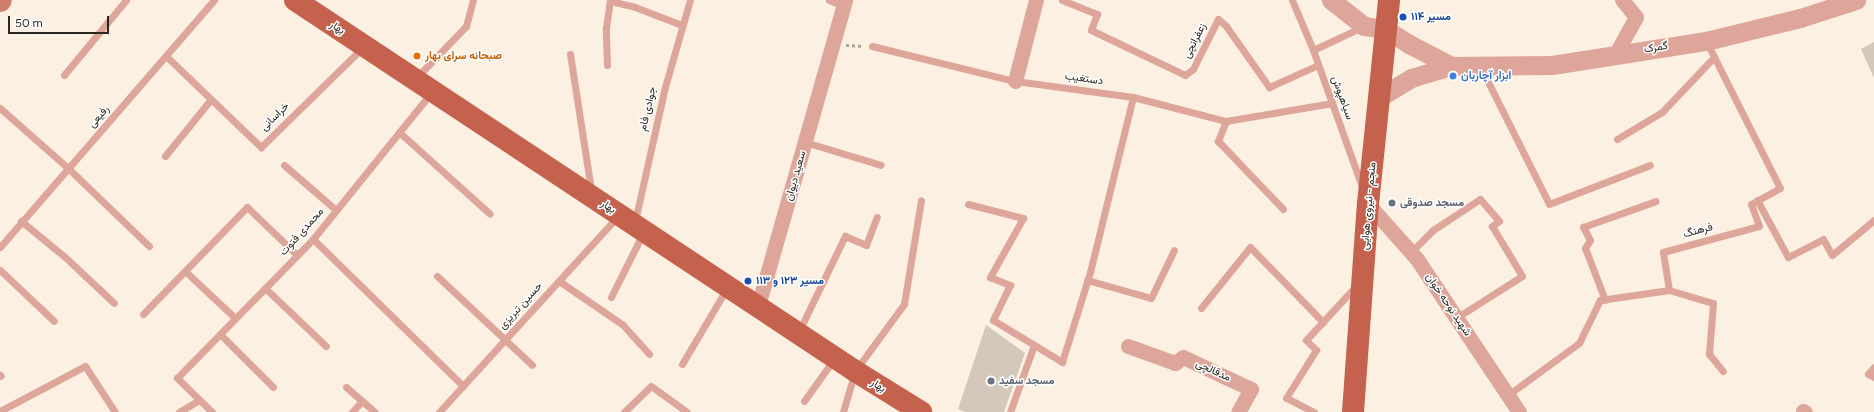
<!DOCTYPE html>
<html>
<head>
<meta charset="utf-8">
<style>
	body { margin:0 }
	#map { position:relative; width:1874px; height:412px; overflow:hidden; background:#fbf0e1; font-family:Figtree,Vazirmatn,sans-serif }
	div>[style] { position:absolute }
	[style*='--x'] { left:calc(var(--x)*1px); top:calc(var(--y)*1px); width:calc(var(--w)*1px); rotate:calc(var(--a)*1deg) }
	.building>* { inset:0; background:#d3c8b9 }
	.path>* { height:2.5px; margin-top:-1.25px; transform-origin:0; background:repeating-linear-gradient(90deg,#aca398 0 3px,transparent 0 6px) }
	.service>* { height:7px; margin:-3.5px; padding:0 3.5px; transform-origin:3.5px; border-radius:3.5px; background:#dea69a }
	.minor>* { height:15px; margin:-7.5px; padding:0 7.5px; transform-origin:7.5px; border-radius:7.5px; background:#dea69a }
	.tertiary>* { height:19px; margin:-9.5px; padding:0 9.5px; transform-origin:9.5px; border-radius:9.5px; background:#dea69a }
	.secondary>* { height:21px; margin:-10.5px; padding:0 10.5px; transform-origin:10.5px; border-radius:10.5px; background:#d07f6e }
	.primary>* { height:22px; margin:-11px; padding:0 11px; transform-origin:11px; border-radius:11px; background:#c4624e }
	.dots>* { width:11px; height:11px; translate:-50% -50%; box-sizing:border-box; border:2px solid #fff; border-radius:50% }
	span { translate:-50% -50%; white-space:nowrap; text-align:center; line-height:1.15; -webkit-text-stroke:3px #fff; paint-order:stroke }
	.transit-label { font-size:11px; color:#164399; font-weight:700 }
	.left { translate:0 -50%; text-align:left }
	.street-label { font-size:11px; color:#2a2621 }
	.food-label { font-size:11px; color:#c56008; font-weight:700 }
	.shop-label { font-size:11px; color:#366cbe; font-weight:700 }
	.worship-label { font-size:11px; color:#5b616d; font-weight:700 }
	.scale { position:absolute; left:8px; top:16px; width:101px; height:18px; box-sizing:border-box; border:2px solid #2a2621; border-top:0; padding-left:5px; font-size:12px; line-height:14px; white-space:nowrap; color:#2a2621; -webkit-text-stroke:3px #fff; paint-order:stroke }
</style>
</head>
<body>
<div id="map">
	<div class="building">
		<div style="clip-path:polygon(1874px 42px,1874px 78px,1861px 49px)"></div>
		<div style="clip-path:polygon(986px 325px,1025px 353px,1004px 412px,965px 412px,958px 409px)"></div>
	</div>
	<div class="path">
		<div style="--x:846;--y:45;--w:17;--a:3"></div>
	</div>
	<div class="service">
		<div style="--x:829;--y:0;--w:15;--a:23"></div>
		<div style="--x:1062;--y:0;--w:38;--a:22"></div>
		<div style="--x:1097;--y:14;--w:17;--a:111"></div>
		<div style="--x:1091;--y:30;--w:104;--a:25.6"></div>
		<div style="--x:1185;--y:75;--w:10;--a:-37"></div>
		<div style="--x:1193;--y:69;--w:56;--a:-63.4"></div>
		<div style="--x:1218;--y:19;--w:11;--a:41"></div>
		<div style="--x:1226;--y:26;--w:75;--a:54.8"></div>
		<div style="--x:1269;--y:87;--w:54;--a:-24.2"></div>
		<div style="--x:1292;--y:0;--w:54;--a:67.2"></div>
		<div style="--x:1313;--y:50;--w:145;--a:70.3"></div>
		<div style="--x:872;--y:46;--w:147;--a:13.8"></div>
		<div style="--x:1015;--y:81;--w:119;--a:7.7"></div>
		<div style="--x:1133;--y:97;--w:96;--a:14.5"></div>
		<div style="--x:1226;--y:121;--w:108;--a:-9.6"></div>
		<div style="--x:1313;--y:50;--w:54;--a:-25.1"></div>
		<div style="--x:570;--y:54;--w:138;--a:81.2"></div>
		<div style="--x:166;--y:56;--w:132;--a:43.8"></div>
		<div style="--x:261;--y:147;--w:143;--a:-44.4"></div>
		<div style="--x:607;--y:65;--w:37;--a:-92"></div>
		<div style="--x:606;--y:28;--w:27;--a:-82"></div>
		<div style="--x:610;--y:1;--w:26;--a:13"></div>
		<div style="--x:635;--y:7;--w:50;--a:21"></div>
		<div style="--x:1481;--y:68;--w:152;--a:63.4"></div>
		<div style="--x:1549;--y:204;--w:108;--a:-21.1"></div>
		<div style="--x:64;--y:75;--w:97;--a:-50.4"></div>
		<div style="--x:417;--y:77;--w:71;--a:-46.1"></div>
		<div style="--x:466;--y:26;--w:27;--a:-75"></div>
		<div style="--x:0;--y:108;--w:92;--a:41.5"></div>
		<div style="--x:69;--y:169;--w:111;--a:43.9"></div>
		<div style="--x:1226;--y:121;--w:22;--a:112"></div>
		<div style="--x:1218;--y:141;--w:94;--a:46.3"></div>
		<div style="--x:399;--y:132;--w:122;--a:42"></div>
		<div style="--x:1617;--y:139;--w:52;--a:-31"></div>
		<div style="--x:1662;--y:112;--w:76;--a:-46.6"></div>
		<div style="--x:805;--y:142;--w:79;--a:16.8"></div>
		<div style="--x:165;--y:156;--w:73;--a:-51.1"></div>
		<div style="--x:284;--y:165;--w:69;--a:40.9"></div>
		<div style="--x:1757;--y:200;--w:65;--a:61.5"></div>
		<div style="--x:1788;--y:257;--w:39;--a:-27"></div>
		<div style="--x:1823;--y:239;--w:18;--a:61"></div>
		<div style="--x:1832;--y:255;--w:55;--a:-39.8"></div>
		<div style="--x:968;--y:204;--w:57;--a:14.3"></div>
		<div style="--x:1023;--y:218;--w:68;--a:119.2"></div>
		<div style="--x:990;--y:277;--w:22;--a:22"></div>
		<div style="--x:1010;--y:285;--w:39;--a:116"></div>
		<div style="--x:993;--y:320;--w:81;--a:31.3"></div>
		<div style="--x:1062;--y:362;--w:94;--a:-72.7"></div>
		<div style="--x:1090;--y:272;--w:180;--a:-76.2"></div>
		<div style="--x:21;--y:221;--w:57;--a:39.3"></div>
		<div style="--x:65;--y:257;--w:67;--a:43.2"></div>
		<div style="--x:635;--y:221;--w:137;--a:-77.4"></div>
		<div style="--x:665;--y:87;--w:91;--a:-74"></div>
		<div style="--x:313;--y:239;--w:210;--a:44.4"></div>
		<div style="--x:0;--y:247;--w:327;--a:-49.1"></div>
		<div style="--x:1411;--y:252;--w:31;--a:-45"></div>
		<div style="--x:1433;--y:230;--w:56;--a:-33.4"></div>
		<div style="--x:1480;--y:199;--w:29;--a:49"></div>
		<div style="--x:1499;--y:221;--w:9;--a:144"></div>
		<div style="--x:1492;--y:226;--w:58;--a:59"></div>
		<div style="--x:1522;--y:276;--w:78;--a:147.5"></div>
		<div style="--x:0;--y:270;--w:74;--a:43.4"></div>
		<div style="--x:185;--y:271;--w:69;--a:43.2"></div>
		<div style="--x:437;--y:276;--w:130;--a:43.1"></div>
		<div style="--x:1087;--y:280;--w:66;--a:15.7"></div>
		<div style="--x:1151;--y:298;--w:53;--a:-64.4"></div>
		<div style="--x:559;--y:281;--w:78;--a:34.5"></div>
		<div style="--x:623;--y:325;--w:39;--a:48"></div>
		<div style="--x:265;--y:288;--w:84;--a:43.6"></div>
		<div style="--x:1669;--y:290;--w:46;--a:16.5"></div>
		<div style="--x:1713;--y:303;--w:51;--a:94.5"></div>
		<div style="--x:1709;--y:354;--w:22;--a:51"></div>
		<div style="--x:611;--y:297;--w:72;--a:-63.4"></div>
		<div style="--x:1605;--y:300;--w:56;--a:-111"></div>
		<div style="--x:1585;--y:248;--w:9;--a:-58"></div>
		<div style="--x:1590;--y:240;--w:15;--a:-118"></div>
		<div style="--x:1583;--y:227;--w:77;--a:-19.6"></div>
		<div style="--x:1201;--y:308;--w:78;--a:-51.2"></div>
		<div style="--x:1250;--y:247;--w:105;--a:45.8"></div>
		<div style="--x:143;--y:314;--w:149;--a:-45.8"></div>
		<div style="--x:247;--y:207;--w:69;--a:43.8"></div>
		<div style="--x:799;--y:331;--w:106;--a:-64.2"></div>
		<div style="--x:845;--y:236;--w:23;--a:23"></div>
		<div style="--x:866;--y:245;--w:30;--a:-69"></div>
		<div style="--x:220;--y:334;--w:75;--a:45"></div>
		<div style="--x:682;--y:364;--w:88;--a:-59.4"></div>
		<div style="--x:1874;--y:367;--w:9;--a:131"></div>
		<div style="--x:1868;--y:374;--w:7;--a:27"></div>
		<div style="--x:0;--y:375;--w:1;--a:45"></div>
		<div style="--x:346;--y:387;--w:38;--a:41"></div>
		<div style="--x:1508;--y:395;--w:88;--a:-36.2"></div>
		<div style="--x:1579;--y:343;--w:48;--a:-64"></div>
		<div style="--x:1600;--y:300;--w:70;--a:-8.2"></div>
		<div style="--x:1669;--y:290;--w:38;--a:-99"></div>
		<div style="--x:1663;--y:252;--w:99;--a:-15.2"></div>
		<div style="--x:1759;--y:226;--w:23;--a:-110"></div>
		<div style="--x:1751;--y:204;--w:33;--a:-29"></div>
		<div style="--x:1780;--y:188;--w:162;--a:-116.7"></div>
		<div style="--x:804;--y:401;--w:52;--a:-54.5"></div>
		<div style="--x:0;--y:411;--w:96;--a:-27.9"></div>
		<div style="--x:85;--y:366;--w:55;--a:56.9"></div>
		<div style="--x:179;--y:412;--w:23;--a:-31"></div>
		<div style="--x:212;--y:412;--w:49;--a:-135.8"></div>
		<div style="--x:177;--y:378;--w:194;--a:-45.6"></div>
		<div style="--x:313;--y:239;--w:188;--a:-51.1"></div>
		<div style="--x:352;--y:412;--w:15;--a:-48"></div>
		<div style="--x:439;--y:412;--w:265;--a:-47.6"></div>
		<div style="--x:624;--y:412;--w:37;--a:-44"></div>
		<div style="--x:651;--y:386;--w:44;--a:35.8"></div>
		<div style="--x:843;--y:412;--w:43;--a:-73.7"></div>
		<div style="--x:855;--y:371;--w:83;--a:-53.8"></div>
		<div style="--x:904;--y:304;--w:105;--a:-80.7"></div>
		<div style="--x:1010;--y:412;--w:71;--a:-70.3"></div>
		<div style="--x:1314;--y:412;--w:31;--a:-153"></div>
		<div style="--x:1286;--y:398;--w:57;--a:-58"></div>
		<div style="--x:1316;--y:350;--w:14;--a:-135"></div>
		<div style="--x:1306;--y:340;--w:75;--a:-47.2"></div>
	</div>
	<div class="minor">
		<div style="--x:1615;--y:55;--w:43;--a:-61.1"></div>
		<div style="--x:1636;--y:17;--w:22;--a:-129"></div>
		<div style="--x:1015;--y:81;--w:84;--a:-75.5"></div>
		<div style="--x:1368;--y:204;--w:74;--a:48.3"></div>
		<div style="--x:1417;--y:259;--w:184;--a:56.3"></div>
		<div style="--x:758;--y:306;--w:318;--a:-74.1"></div>
		<div style="--x:1128;--y:346;--w:50;--a:19.9"></div>
		<div style="--x:1175;--y:363;--w:10;--a:-37"></div>
		<div style="--x:1183;--y:357;--w:75;--a:25.2"></div>
		<div style="--x:1251;--y:389;--w:26;--a:119"></div>
		<div style="--x:1803;--y:411;--w:2;--a:27"></div>
	</div>
	<div class="tertiary">
		<div style="--x:1331;--y:0;--w:42;--a:38.2"></div>
		<div style="--x:1364;--y:26;--w:21;--a:8"></div>
		<div style="--x:1385;--y:29;--w:28;--a:32"></div>
		<div style="--x:1409;--y:44;--w:47;--a:27.6"></div>
		<div style="--x:1378;--y:98;--w:39;--a:-31"></div>
		<div style="--x:1411;--y:78;--w:42;--a:-16.7"></div>
		<div style="--x:1451;--y:66;--w:101;--a:-0.6"></div>
		<div style="--x:1552;--y:65;--w:156;--a:-8.9"></div>
		<div style="--x:1706;--y:41;--w:97;--a:-13.7"></div>
		<div style="--x:1800;--y:18;--w:59;--a:-17.8"></div>
	</div>
	<div class="secondary">
		<div style="--x:0;--y:1;--w:1;--a:-45"></div>
	</div>
	<div class="primary">
		<div style="--x:295;--y:0;--w:672;--a:33.52"></div>
		<div style="--x:855;--y:371;--w:78;--a:31.8"></div>
		<div style="--x:1353;--y:412;--w:209;--a:-85.9"></div>
		<div style="--x:1368;--y:204;--w:205;--a:-84.1"></div>
	</div>
	<div class="dots">
		<div style="left:1403px;top:17px;background:#1a4fb4"></div>
		<div style="left:417px;top:56px;background:#e8710a"></div>
		<div style="left:1453px;top:76px;background:#3f7fe0"></div>
		<div style="left:1392px;top:203px;background:#6b7280"></div>
		<div style="left:748px;top:281px;background:#1a4fb4"></div>
		<div style="left:991px;top:381px;background:#6b7280"></div>
	</div>
	<div class="transit-label">
		<span class="left" style="left:1411px;top:17px">مسیر ۱۱۴</span>
		<span class="left" style="left:756px;top:281px">مسیر ۱۲۳ و ۱۱۳</span>
	</div>
	<div class="street-label">
		<span style="left:337px;top:28px;rotate:33deg">بهار</span>
		<span style="left:1195px;top:41px;rotate:-63deg">زعفرانچی</span>
		<span style="left:1656px;top:48px;rotate:-9deg">گمرک</span>
		<span style="left:1084px;top:79px;rotate:8deg">دستغیب</span>
		<span style="left:1342px;top:98px;rotate:70deg">سیاهپوش</span>
		<span style="left:648px;top:109px;rotate:-77deg">جوادی فام</span>
		<span style="left:99px;top:117px;rotate:-49deg">رفیعی</span>
		<span style="left:275px;top:117px;rotate:-45deg">خراسانی</span>
		<span style="left:796px;top:176px;rotate:-74deg">سعید دیوان</span>
		<span style="left:1369px;top:206px;rotate:-85deg">منجم - نیروی هوایی</span>
		<span style="left:608px;top:207px;rotate:34deg">بهار</span>
		<span style="left:1698px;top:231px;rotate:-15deg">فرهنگ</span>
		<span style="left:302px;top:232px;rotate:-48deg">محمدی فتوت</span>
		<span style="left:1448px;top:305px;rotate:56deg">شهید نوحه خوان</span>
		<span style="left:521px;top:306px;rotate:-48deg">حسین تبریزی</span>
		<span style="left:1213px;top:371px;rotate:25deg">مدقالچی</span>
		<span style="left:878px;top:386px;rotate:33deg">بهار</span>
	</div>
	<div class="food-label">
		<span class="left" style="left:425px;top:56px">صبحانه سرای بهار</span>
	</div>
	<div class="shop-label">
		<span class="left" style="left:1461px;top:76px">ابزار آچاربان</span>
	</div>
	<div class="worship-label">
		<span class="left" style="left:1400px;top:203px">مسجد صدوقی</span>
		<span class="left" style="left:999px;top:381px">مسجد سفید</span>
	</div>
	<div class="scale">50 m</div>
</div>
</body>
</html>
